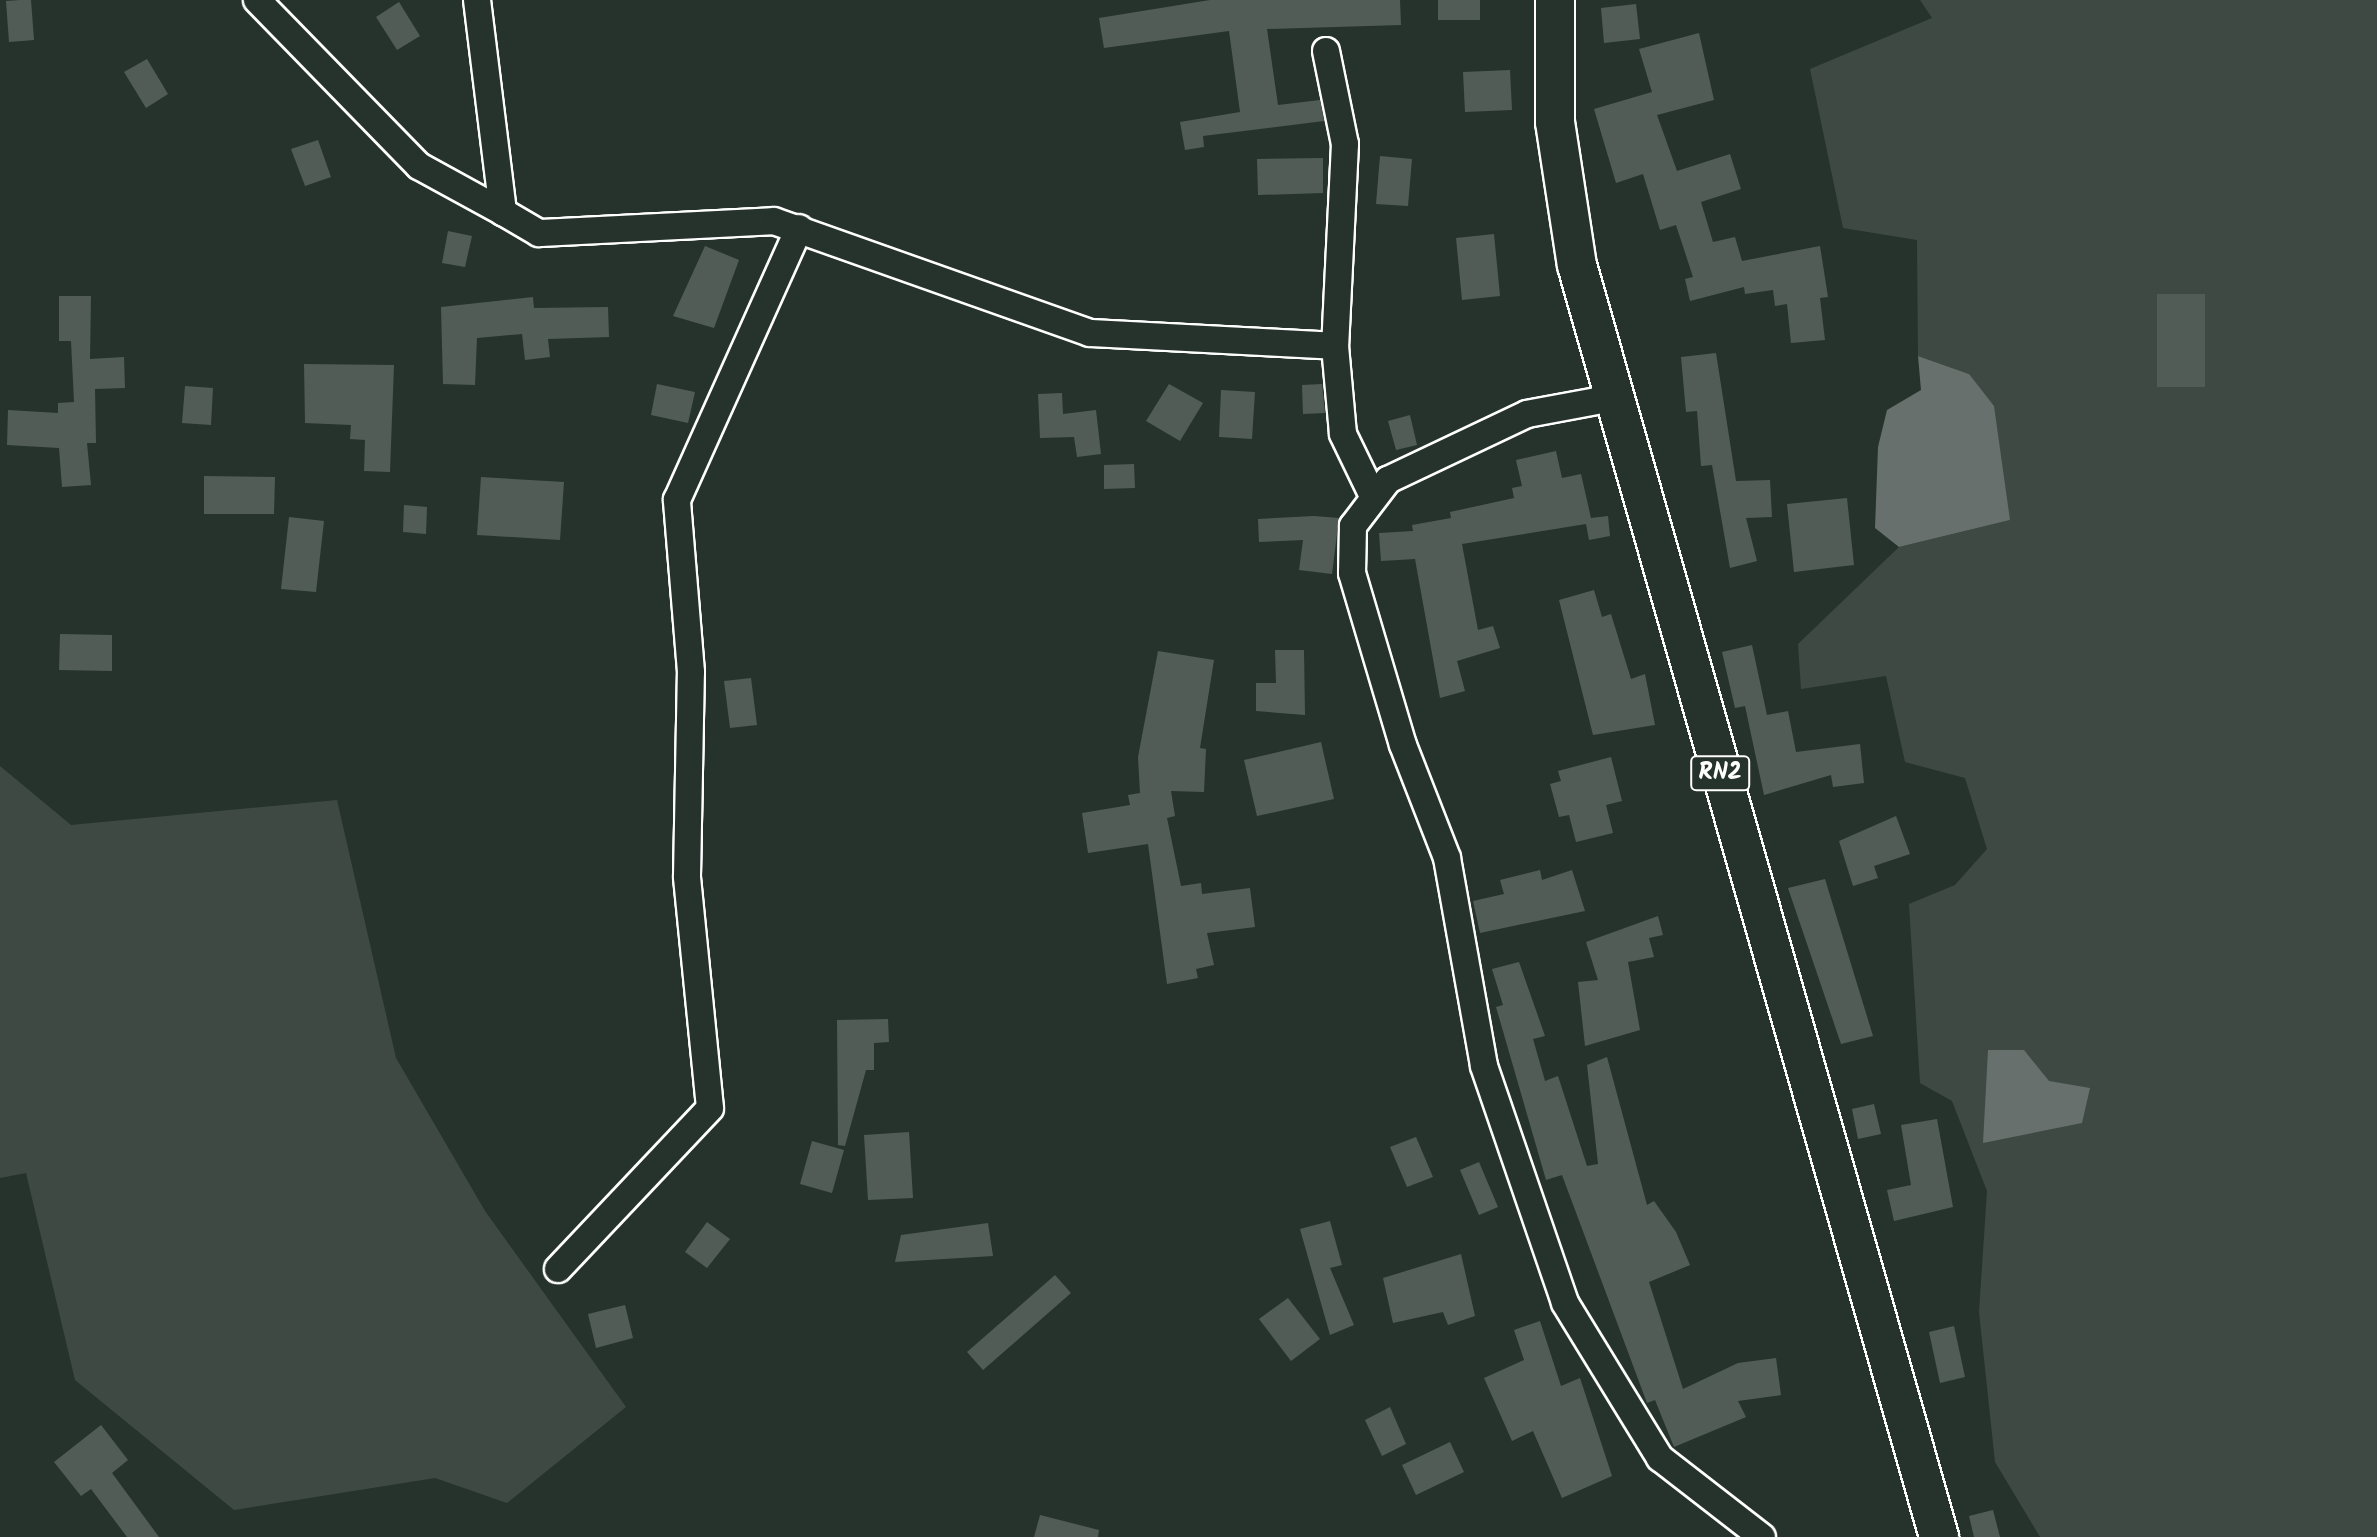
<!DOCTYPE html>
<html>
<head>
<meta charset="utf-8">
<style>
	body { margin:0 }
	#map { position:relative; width:2377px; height:1537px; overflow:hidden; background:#26332d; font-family:Kalam,sans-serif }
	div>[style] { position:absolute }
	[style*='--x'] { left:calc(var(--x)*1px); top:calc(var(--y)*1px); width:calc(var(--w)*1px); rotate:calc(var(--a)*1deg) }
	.green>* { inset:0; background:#3e4944 }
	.water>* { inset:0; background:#67706c }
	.building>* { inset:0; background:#515c57 }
	.roads { filter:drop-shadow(2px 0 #fff) drop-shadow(-2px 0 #fff) drop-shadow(0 2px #fff) drop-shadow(0 -2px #fff) }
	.minor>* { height:26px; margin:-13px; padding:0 13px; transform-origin:13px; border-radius:13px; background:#26332d }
	.highway>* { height:38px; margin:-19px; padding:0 19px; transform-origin:19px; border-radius:19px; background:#26332d }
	span { translate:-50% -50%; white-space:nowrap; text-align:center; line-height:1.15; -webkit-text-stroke:6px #26332d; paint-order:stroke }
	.shield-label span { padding:2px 6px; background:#26332d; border:2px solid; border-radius:6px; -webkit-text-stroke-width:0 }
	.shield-label { font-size:24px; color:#fff; font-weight:700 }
</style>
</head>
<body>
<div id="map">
	<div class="green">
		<div style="clip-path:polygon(1920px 0,2377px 0,2377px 1537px,2040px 1537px,1995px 1462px,1979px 1312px,1987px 1191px,1952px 1101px,1920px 1083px,1909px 904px,1955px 885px,1987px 849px,1965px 778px,1905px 762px,1886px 676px,1801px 689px,1798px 644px,1899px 547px,2010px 520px,1969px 374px,1918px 356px,1917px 240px,1843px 228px,1810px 69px,1932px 18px)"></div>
		<div style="clip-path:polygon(0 766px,71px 825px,337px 800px,396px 1058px,485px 1211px,626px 1407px,507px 1503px,435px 1478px,234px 1510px,75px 1380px,26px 1173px,0 1178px)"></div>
	</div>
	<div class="water">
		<div style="clip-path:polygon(1918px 356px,1969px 374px,1994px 406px,2010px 520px,1899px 547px,1875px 528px,1878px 447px,1887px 410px,1921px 390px)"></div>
		<div style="clip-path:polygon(1988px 1050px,2024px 1050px,2049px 1081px,2090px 1088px,2082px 1123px,1983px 1143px)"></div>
	</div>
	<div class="building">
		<div style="clip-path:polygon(20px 0,31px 0,34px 40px,9px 42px,6px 1px)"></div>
		<div style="clip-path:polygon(1210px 0,1400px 0,1401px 25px,1267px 29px,1278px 105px,1320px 100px,1324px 121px,1203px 136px,1204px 147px,1185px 150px,1180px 122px,1240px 112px,1229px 31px,1104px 48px,1099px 18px)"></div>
		<div style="clip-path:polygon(1438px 0,1480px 0,1480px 20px,1438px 20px)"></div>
		<div style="clip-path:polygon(399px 2px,420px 36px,397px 50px,376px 17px)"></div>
		<div style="clip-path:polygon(1636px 4px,1640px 39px,1604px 43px,1601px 8px)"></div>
		<div style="clip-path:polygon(1699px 33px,1714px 100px,1657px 115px,1677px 171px,1730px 154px,1741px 189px,1701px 202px,1713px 242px,1735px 237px,1742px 261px,1820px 246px,1828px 297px,1820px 298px,1825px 340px,1791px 343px,1787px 304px,1775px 306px,1773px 290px,1745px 294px,1744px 287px,1690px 301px,1685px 279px,1693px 277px,1676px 225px,1660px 230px,1643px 174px,1616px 183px,1594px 109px,1652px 92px,1639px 49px)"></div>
		<div style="clip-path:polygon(147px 59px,168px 94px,146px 108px,124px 72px)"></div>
		<div style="clip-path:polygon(1510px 70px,1512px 110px,1465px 112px,1463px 72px)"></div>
		<div style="clip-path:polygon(318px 140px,331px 177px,305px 186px,291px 149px)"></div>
		<div style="clip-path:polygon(1380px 156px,1412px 159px,1408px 206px,1376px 204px)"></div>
		<div style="clip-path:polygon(1323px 158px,1323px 193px,1258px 195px,1257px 159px)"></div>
		<div style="clip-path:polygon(448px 231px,472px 236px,465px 267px,442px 263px)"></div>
		<div style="clip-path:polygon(1494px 234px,1500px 296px,1462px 300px,1456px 238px)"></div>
		<div style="clip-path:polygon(705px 246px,739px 260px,714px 328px,673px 316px)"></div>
		<div style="clip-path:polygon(2157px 294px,2205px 294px,2205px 387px,2157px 387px)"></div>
		<div style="clip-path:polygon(59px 296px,91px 296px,90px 359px,124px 357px,125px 388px,95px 389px,96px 443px,87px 443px,91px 485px,62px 487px,59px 448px,7px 445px,8px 410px,58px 413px,58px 403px,74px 402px,71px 341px,59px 341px)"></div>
		<div style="clip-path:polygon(533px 297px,534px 308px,608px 307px,609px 337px,548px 339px,550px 357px,525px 360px,522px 334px,477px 338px,475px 385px,443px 384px,441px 307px)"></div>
		<div style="clip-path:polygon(1716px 353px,1736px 481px,1770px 480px,1772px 517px,1746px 518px,1757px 561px,1730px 568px,1712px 465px,1701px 466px,1697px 411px,1686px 412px,1681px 357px)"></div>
		<div style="clip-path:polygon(304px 364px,394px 365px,390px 472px,364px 471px,365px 440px,350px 439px,351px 425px,305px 423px)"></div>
		<div style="clip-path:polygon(657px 384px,695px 392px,688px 423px,651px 415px)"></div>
		<div style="clip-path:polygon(1169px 384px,1203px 403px,1180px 441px,1146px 421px)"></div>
		<div style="clip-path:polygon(1322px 384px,1325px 413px,1303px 414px,1302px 385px)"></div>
		<div style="clip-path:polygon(185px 386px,213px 388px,211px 425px,182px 423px)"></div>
		<div style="clip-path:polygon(1221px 390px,1255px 392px,1252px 439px,1219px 437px)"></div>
		<div style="clip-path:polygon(1062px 393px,1063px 414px,1096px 410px,1101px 454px,1077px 457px,1074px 437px,1040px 438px,1038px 394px)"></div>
		<div style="clip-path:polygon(1410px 415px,1417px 445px,1396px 450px,1388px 421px)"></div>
		<div style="clip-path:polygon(1556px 451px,1562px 478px,1581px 474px,1591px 518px,1608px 516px,1610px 536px,1589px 540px,1586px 524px,1462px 544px,1478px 630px,1493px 626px,1500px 648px,1457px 661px,1465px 691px,1440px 698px,1415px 559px,1381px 561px,1379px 533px,1413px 531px,1412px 525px,1451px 518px,1450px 512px,1514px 498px,1512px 488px,1522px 486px,1516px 460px)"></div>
		<div style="clip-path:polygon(1134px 464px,1135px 488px,1104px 489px,1104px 465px)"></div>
		<div style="clip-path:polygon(204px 476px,275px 477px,274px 514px,204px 514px)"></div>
		<div style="clip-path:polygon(481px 477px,564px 482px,560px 540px,477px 535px)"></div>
		<div style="clip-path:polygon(1847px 498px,1854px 565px,1794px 572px,1787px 504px)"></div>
		<div style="clip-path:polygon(404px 505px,427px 507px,426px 534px,403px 532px)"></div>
		<div style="clip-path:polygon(1314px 516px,1339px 518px,1332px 574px,1299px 570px,1303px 540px,1259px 542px,1258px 519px)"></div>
		<div style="clip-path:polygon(289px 517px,324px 521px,316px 592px,281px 589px)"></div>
		<div style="clip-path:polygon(1594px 590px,1602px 617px,1611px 614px,1631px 679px,1645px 674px,1655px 725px,1593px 735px,1559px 600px)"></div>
		<div style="clip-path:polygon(60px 634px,112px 635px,112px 671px,59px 670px)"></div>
		<div style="clip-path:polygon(1752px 645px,1767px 715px,1788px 711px,1796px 752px,1860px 744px,1864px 783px,1833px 787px,1831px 775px,1764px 795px,1745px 706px,1735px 708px,1722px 652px)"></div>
		<div style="clip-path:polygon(1275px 650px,1304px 650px,1305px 715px,1256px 711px,1256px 683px,1276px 683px)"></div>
		<div style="clip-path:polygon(1158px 651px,1214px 660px,1200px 748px,1206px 749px,1204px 792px,1171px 791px,1175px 816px,1167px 818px,1181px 886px,1201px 883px,1202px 894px,1250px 888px,1255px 927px,1207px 933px,1214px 965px,1196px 969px,1198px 978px,1167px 984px,1148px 844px,1088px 853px,1082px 813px,1130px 805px,1128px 795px,1140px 793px,1138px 757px)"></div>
		<div style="clip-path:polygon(751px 678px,757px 725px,730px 728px,724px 681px)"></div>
		<div style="clip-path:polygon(1321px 742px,1334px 799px,1257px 816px,1244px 760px)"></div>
		<div style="clip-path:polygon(1611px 757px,1622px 801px,1606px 805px,1613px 833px,1576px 842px,1569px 815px,1559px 817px,1550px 784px,1561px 781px,1558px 771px)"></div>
		<div style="clip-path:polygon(1896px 816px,1910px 854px,1874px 866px,1878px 878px,1853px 886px,1839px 841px)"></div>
		<div style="clip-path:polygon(1540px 870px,1542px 880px,1572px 870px,1585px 911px,1480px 933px,1473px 901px,1504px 894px,1500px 880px)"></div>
		<div style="clip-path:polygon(1825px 879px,1873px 1036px,1841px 1044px,1788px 888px)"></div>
		<div style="clip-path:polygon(1658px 916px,1663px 935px,1649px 938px,1654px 957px,1628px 962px,1640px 1030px,1585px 1046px,1578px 982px,1598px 980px,1586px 942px)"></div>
		<div style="clip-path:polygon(1519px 962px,1545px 1036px,1533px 1039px,1545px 1081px,1558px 1076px,1587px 1166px,1598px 1164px,1587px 1065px,1607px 1057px,1647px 1205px,1654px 1201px,1676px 1232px,1690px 1265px,1649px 1282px,1683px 1389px,1738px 1363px,1776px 1358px,1781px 1395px,1738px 1401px,1746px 1417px,1674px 1447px,1655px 1400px,1647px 1403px,1562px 1175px,1546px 1180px,1496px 1007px,1503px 1005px,1492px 969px)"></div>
		<div style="clip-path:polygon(888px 1019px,889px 1042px,874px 1043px,874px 1070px,866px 1070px,845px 1146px,838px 1145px,837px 1020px)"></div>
		<div style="clip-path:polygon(1874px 1104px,1881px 1134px,1858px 1139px,1852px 1109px)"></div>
		<div style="clip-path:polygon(1937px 1119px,1953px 1207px,1894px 1221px,1887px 1190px,1911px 1185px,1901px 1125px)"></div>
		<div style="clip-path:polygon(909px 1132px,913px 1198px,868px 1200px,864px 1135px)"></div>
		<div style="clip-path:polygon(1416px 1137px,1433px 1177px,1407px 1187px,1390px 1147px)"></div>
		<div style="clip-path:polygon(812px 1141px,844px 1150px,832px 1193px,800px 1184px)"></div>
		<div style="clip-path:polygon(1479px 1162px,1498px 1207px,1479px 1215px,1460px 1170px)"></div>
		<div style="clip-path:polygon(1330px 1221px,1342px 1265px,1330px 1268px,1354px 1325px,1330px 1335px,1300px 1229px)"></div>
		<div style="clip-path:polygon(707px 1222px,730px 1239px,707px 1268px,685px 1252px)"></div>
		<div style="clip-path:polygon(988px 1223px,993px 1256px,895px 1262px,901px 1235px)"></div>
		<div style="clip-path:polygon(1461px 1254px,1475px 1316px,1448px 1325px,1443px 1312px,1393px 1323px,1383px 1278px)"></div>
		<div style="clip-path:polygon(1055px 1275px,1071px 1293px,983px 1370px,967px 1352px)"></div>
		<div style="clip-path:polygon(1288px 1298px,1320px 1339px,1291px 1361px,1259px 1319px)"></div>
		<div style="clip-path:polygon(625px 1305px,633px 1338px,596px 1348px,588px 1314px)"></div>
		<div style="clip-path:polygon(1540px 1321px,1561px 1386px,1580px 1378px,1612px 1476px,1562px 1498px,1533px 1431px,1512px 1441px,1484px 1378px,1524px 1360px,1514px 1330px)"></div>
		<div style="clip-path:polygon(1954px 1326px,1965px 1377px,1940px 1383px,1929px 1332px)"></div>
		<div style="clip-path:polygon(1390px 1407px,1406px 1444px,1382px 1456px,1365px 1420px)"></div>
		<div style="clip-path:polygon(101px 1425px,128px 1460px,112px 1473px,159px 1537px,127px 1537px,91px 1489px,81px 1496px,54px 1462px)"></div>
		<div style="clip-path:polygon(1450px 1442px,1464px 1472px,1416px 1495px,1402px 1465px)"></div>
		<div style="clip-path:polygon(1993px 1510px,2000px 1537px,1974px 1537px,1969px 1516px)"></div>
		<div style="clip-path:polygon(1040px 1515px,1099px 1530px,1098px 1537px,1034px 1537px)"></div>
	</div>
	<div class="roads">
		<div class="minor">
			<div style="--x:257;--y:0;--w:232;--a:45.7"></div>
			<div style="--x:419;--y:166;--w:96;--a:28.7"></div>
			<div style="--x:477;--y:0;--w:214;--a:83"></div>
			<div style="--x:503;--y:212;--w:42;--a:30.3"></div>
			<div style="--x:539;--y:233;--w:235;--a:-2.9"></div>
			<div style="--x:774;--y:221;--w:335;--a:19.5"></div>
			<div style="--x:1090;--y:333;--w:245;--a:3"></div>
			<div style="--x:1326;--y:51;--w:95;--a:78.5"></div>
			<div style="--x:1345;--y:144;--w:202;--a:92.8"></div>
			<div style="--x:1335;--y:346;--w:88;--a:84.8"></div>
			<div style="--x:1343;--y:434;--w:67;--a:64.2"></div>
			<div style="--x:1613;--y:398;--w:87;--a:169.5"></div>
			<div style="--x:1527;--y:414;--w:154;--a:154.6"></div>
			<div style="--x:1388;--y:480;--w:58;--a:127.3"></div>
			<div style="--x:1353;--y:526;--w:47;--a:91.2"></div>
			<div style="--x:1352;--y:573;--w:179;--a:73.5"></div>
			<div style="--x:1403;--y:745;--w:121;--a:68.7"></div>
			<div style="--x:1447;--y:858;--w:211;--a:79.9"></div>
			<div style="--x:1484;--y:1066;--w:250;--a:71.1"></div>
			<div style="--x:1565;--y:1303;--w:182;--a:58.5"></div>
			<div style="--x:1660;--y:1458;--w:129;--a:37.8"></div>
			<div style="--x:558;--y:1269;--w:221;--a:-46.6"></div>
			<div style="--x:710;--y:1108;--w:233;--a:-95.7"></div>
			<div style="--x:687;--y:876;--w:204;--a:-88.9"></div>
			<div style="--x:691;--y:672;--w:173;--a:-94.7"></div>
			<div style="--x:677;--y:500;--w:298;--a:-65.8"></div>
		</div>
		<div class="highway">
			<div style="--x:1555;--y:0;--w:122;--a:90"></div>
			<div style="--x:1555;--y:122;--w:145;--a:81.3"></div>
			<div style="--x:1577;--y:265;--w:1323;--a:74.11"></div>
		</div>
	</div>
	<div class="shield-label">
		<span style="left:1720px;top:773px">RN2</span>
	</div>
</div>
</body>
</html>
